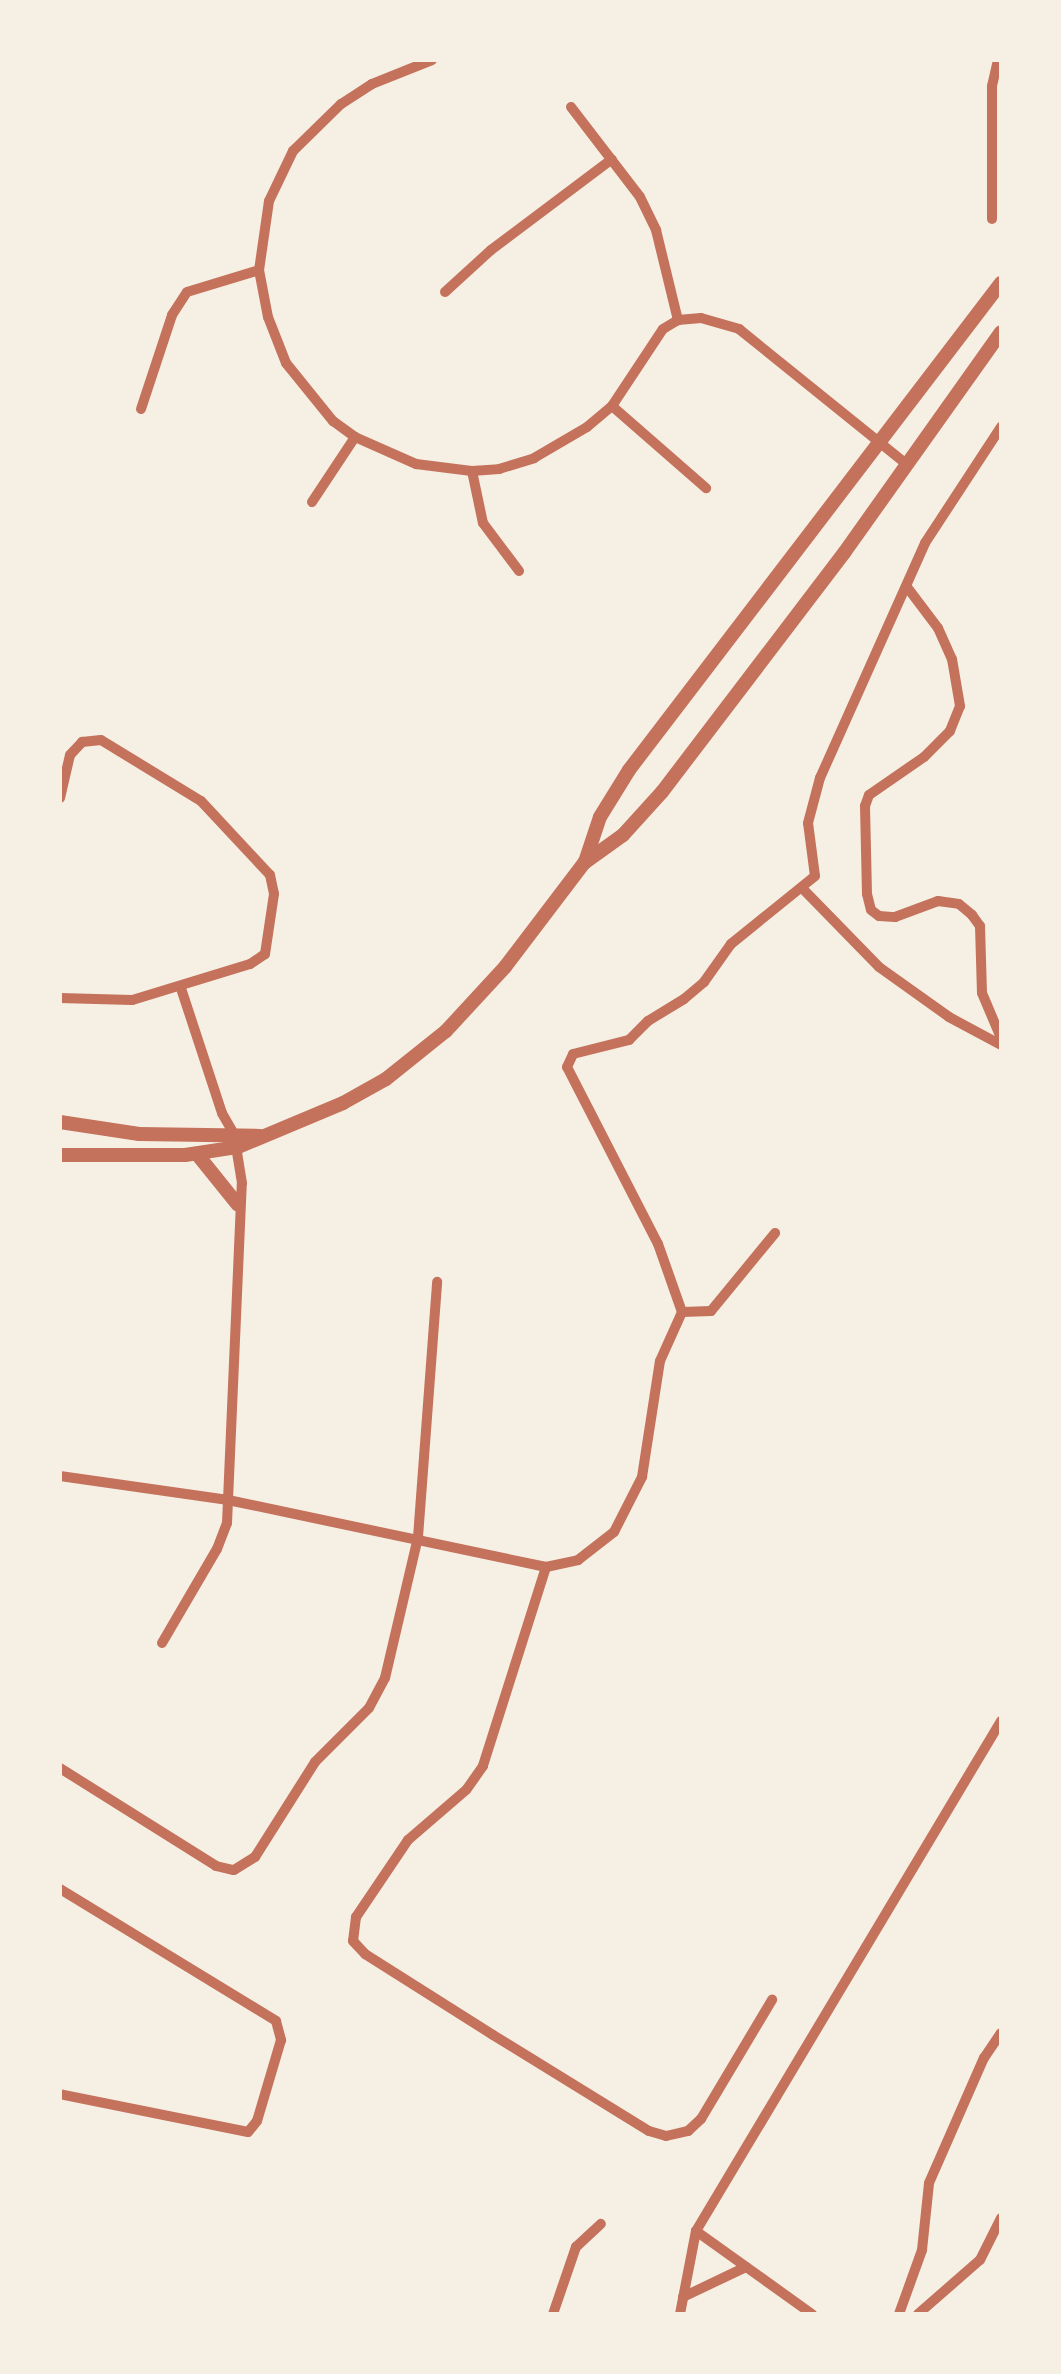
<!DOCTYPE html>
<html>
<head>
<meta charset="utf-8">
<style>
	body { margin:0 }
	#map { position:relative; width:1061px; height:2374px; overflow:hidden; background:#f6efe4; font-family:"Open Sans",sans-serif }
	div>[style] { position:absolute }
	[style*='--x'] { left:calc(var(--x)*1px); top:calc(var(--y)*1px); width:calc(var(--w)*1px); rotate:calc(var(--a)*1deg) }
	.minor>* { height:10px; margin:-5px; padding:0 5px; transform-origin:5px; border-radius:5px; background:#c5725c }
	.tertiary>* { height:14px; margin:-7px; padding:0 7px; transform-origin:7px; border-radius:7px; background:#c5725c }
	span { translate:-50% -50%; white-space:nowrap; text-align:center; line-height:1.15; -webkit-text-stroke:8px #f6efe4; paint-order:stroke }
	.frame { position:absolute; inset:0; border:62px solid #f6efe4; pointer-events:none }
</style>
</head>
<body>
<div id="map">
	<div class="minor">
		<div style="--x:432;--y:60;--w:65;--a:158.2"></div>
		<div style="--x:372;--y:84;--w:37;--a:147"></div>
		<div style="--x:341;--y:104;--w:67;--a:135.6"></div>
		<div style="--x:293;--y:151;--w:55;--a:115.6"></div>
		<div style="--x:269;--y:201;--w:70;--a:98.2"></div>
		<div style="--x:259;--y:270;--w:48;--a:79.2"></div>
		<div style="--x:268;--y:317;--w:49;--a:68.6"></div>
		<div style="--x:286;--y:363;--w:75;--a:51"></div>
		<div style="--x:333;--y:421;--w:27;--a:36"></div>
		<div style="--x:355;--y:437;--w:67;--a:23.9"></div>
		<div style="--x:416;--y:464;--w:56;--a:7.1"></div>
		<div style="--x:472;--y:471;--w:27;--a:-4"></div>
		<div style="--x:499;--y:469;--w:37;--a:-17"></div>
		<div style="--x:534;--y:458;--w:61;--a:-30.3"></div>
		<div style="--x:587;--y:427;--w:33;--a:-40"></div>
		<div style="--x:612;--y:406;--w:92;--a:-56.5"></div>
		<div style="--x:663;--y:329;--w:17;--a:-31"></div>
		<div style="--x:678;--y:320;--w:23;--a:-5"></div>
		<div style="--x:701;--y:318;--w:40;--a:16"></div>
		<div style="--x:739;--y:329;--w:212;--a:38.9"></div>
		<div style="--x:571;--y:107;--w:113;--a:52.5"></div>
		<div style="--x:640;--y:197;--w:37;--a:64"></div>
		<div style="--x:656;--y:230;--w:93;--a:76.3"></div>
		<div style="--x:992;--y:219;--w:133;--a:-90"></div>
		<div style="--x:992;--y:86;--w:27;--a:-77"></div>
		<div style="--x:445;--y:292;--w:62;--a:-42.4"></div>
		<div style="--x:491;--y:250;--w:151;--a:-36.9"></div>
		<div style="--x:612;--y:406;--w:125;--a:41.1"></div>
		<div style="--x:141;--y:409;--w:99;--a:-71.7"></div>
		<div style="--x:172;--y:315;--w:27;--a:-57"></div>
		<div style="--x:187;--y:292;--w:75;--a:-17"></div>
		<div style="--x:472;--y:471;--w:53;--a:78.1"></div>
		<div style="--x:483;--y:523;--w:60;--a:53.1"></div>
		<div style="--x:312;--y:502;--w:78;--a:-56.5"></div>
		<div style="--x:907;--y:587;--w:51;--a:52.9"></div>
		<div style="--x:938;--y:628;--w:34;--a:66"></div>
		<div style="--x:952;--y:659;--w:48;--a:80.3"></div>
		<div style="--x:960;--y:706;--w:27;--a:112"></div>
		<div style="--x:950;--y:731;--w:37;--a:135"></div>
		<div style="--x:924;--y:757;--w:67;--a:145.4"></div>
		<div style="--x:869;--y:795;--w:12;--a:110"></div>
		<div style="--x:865;--y:806;--w:88;--a:88.7"></div>
		<div style="--x:867;--y:894;--w:16;--a:76"></div>
		<div style="--x:871;--y:910;--w:10;--a:37"></div>
		<div style="--x:879;--y:916;--w:16;--a:4"></div>
		<div style="--x:895;--y:917;--w:46;--a:-20.4"></div>
		<div style="--x:938;--y:901;--w:21;--a:8"></div>
		<div style="--x:959;--y:904;--w:17;--a:40"></div>
		<div style="--x:972;--y:915;--w:14;--a:54"></div>
		<div style="--x:980;--y:926;--w:67;--a:88.3"></div>
		<div style="--x:982;--y:993;--w:49;--a:67.1"></div>
		<div style="--x:60;--y:798;--w:44;--a:-76.9"></div>
		<div style="--x:70;--y:755;--w:18;--a:-47"></div>
		<div style="--x:82;--y:742;--w:19;--a:-6"></div>
		<div style="--x:101;--y:740;--w:117;--a:31.4"></div>
		<div style="--x:201;--y:801;--w:101;--a:47"></div>
		<div style="--x:270;--y:875;--w:19;--a:78"></div>
		<div style="--x:274;--y:894;--w:61;--a:98.5"></div>
		<div style="--x:265;--y:954;--w:18;--a:146"></div>
		<div style="--x:250;--y:964;--w:123;--a:163"></div>
		<div style="--x:132;--y:1000;--w:72;--a:-178.4"></div>
		<div style="--x:802;--y:888;--w:110;--a:45.7"></div>
		<div style="--x:879;--y:967;--w:86;--a:35.5"></div>
		<div style="--x:949;--y:1017;--w:59;--a:28.3"></div>
		<div style="--x:682;--y:1312;--w:29;--a:-2"></div>
		<div style="--x:711;--y:1311;--w:101;--a:-50.6"></div>
		<div style="--x:60;--y:1476;--w:170;--a:8.1"></div>
		<div style="--x:228;--y:1500;--w:325;--a:11.9"></div>
		<div style="--x:546;--y:1567;--w:33;--a:-12"></div>
		<div style="--x:578;--y:1560;--w:46;--a:-37.9"></div>
		<div style="--x:614;--y:1532;--w:62;--a:-63"></div>
		<div style="--x:642;--y:1477;--w:117;--a:-81.2"></div>
		<div style="--x:660;--y:1361;--w:54;--a:-65.8"></div>
		<div style="--x:682;--y:1312;--w:72;--a:-109.4"></div>
		<div style="--x:658;--y:1244;--w:199;--a:-117.2"></div>
		<div style="--x:567;--y:1067;--w:14;--a:-65"></div>
		<div style="--x:573;--y:1054;--w:58;--a:-14"></div>
		<div style="--x:629;--y:1040;--w:27;--a:-45"></div>
		<div style="--x:648;--y:1021;--w:42;--a:-31.4"></div>
		<div style="--x:684;--y:999;--w:26;--a:-40"></div>
		<div style="--x:704;--y:982;--w:47;--a:-54.6"></div>
		<div style="--x:731;--y:944;--w:108;--a:-39"></div>
		<div style="--x:815;--y:876;--w:53;--a:-97.5"></div>
		<div style="--x:808;--y:823;--w:47;--a:-75.1"></div>
		<div style="--x:820;--y:778;--w:257;--a:-65.9"></div>
		<div style="--x:925;--y:543;--w:139;--a:-56.8"></div>
		<div style="--x:546;--y:1567;--w:209;--a:107.6"></div>
		<div style="--x:483;--y:1766;--w:29;--a:125"></div>
		<div style="--x:466;--y:1790;--w:77;--a:139.2"></div>
		<div style="--x:408;--y:1840;--w:93;--a:124"></div>
		<div style="--x:356;--y:1917;--w:24;--a:97"></div>
		<div style="--x:353;--y:1941;--w:18;--a:47"></div>
		<div style="--x:365;--y:1954;--w:151;--a:32.3"></div>
		<div style="--x:493;--y:2035;--w:183;--a:31.6"></div>
		<div style="--x:649;--y:2131;--w:18;--a:16"></div>
		<div style="--x:666;--y:2136;--w:23;--a:-13"></div>
		<div style="--x:688;--y:2131;--w:18;--a:-43"></div>
		<div style="--x:701;--y:2119;--w:139;--a:-59.2"></div>
		<div style="--x:162;--y:1643;--w:109;--a:-59.7"></div>
		<div style="--x:217;--y:1549;--w:28;--a:-69"></div>
		<div style="--x:227;--y:1523;--w:340;--a:-87.5"></div>
		<div style="--x:242;--y:1183;--w:50;--a:-99.3"></div>
		<div style="--x:234;--y:1134;--w:24;--a:-120"></div>
		<div style="--x:222;--y:1113;--w:132;--a:-108.2"></div>
		<div style="--x:60;--y:1768;--w:184;--a:32.1"></div>
		<div style="--x:216;--y:1866;--w:18;--a:13"></div>
		<div style="--x:234;--y:1870;--w:25;--a:-32"></div>
		<div style="--x:255;--y:1857;--w:112;--a:-57.7"></div>
		<div style="--x:315;--y:1762;--w:76;--a:-45"></div>
		<div style="--x:369;--y:1708;--w:34;--a:-62"></div>
		<div style="--x:385;--y:1678;--w:145;--a:-76.8"></div>
		<div style="--x:418;--y:1537;--w:256;--a:-85.7"></div>
		<div style="--x:60;--y:1889;--w:253;--a:31.4"></div>
		<div style="--x:276;--y:2021;--w:20;--a:75"></div>
		<div style="--x:281;--y:2040;--w:84;--a:106.5"></div>
		<div style="--x:257;--y:2121;--w:14;--a:129"></div>
		<div style="--x:248;--y:2132;--w:192;--a:-168.6"></div>
		<div style="--x:696;--y:2231;--w:143;--a:35.6"></div>
		<div style="--x:683;--y:2297;--w:70;--a:-25.5"></div>
		<div style="--x:553;--y:2314;--w:71;--a:-71.1"></div>
		<div style="--x:576;--y:2247;--w:34;--a:-43"></div>
		<div style="--x:680;--y:2314;--w:85;--a:-79.1"></div>
		<div style="--x:696;--y:2231;--w:594;--a:-59.12"></div>
		<div style="--x:899;--y:2314;--w:68;--a:-70.2"></div>
		<div style="--x:922;--y:2250;--w:67;--a:-84"></div>
		<div style="--x:929;--y:2183;--w:137;--a:-66.3"></div>
		<div style="--x:984;--y:2058;--w:30;--a:-56"></div>
		<div style="--x:918;--y:2314;--w:82;--a:-41.1"></div>
		<div style="--x:980;--y:2260;--w:47;--a:-63.4"></div>
	</div>
	<div class="tertiary">
		<div style="--x:585;--y:862;--w:47;--a:-71.6"></div>
		<div style="--x:600;--y:817;--w:55;--a:-58.3"></div>
		<div style="--x:629;--y:770;--w:613;--a:-52.63"></div>
		<div style="--x:60;--y:1122;--w:80;--a:8.6"></div>
		<div style="--x:139;--y:1134;--w:121;--a:0.9"></div>
		<div style="--x:197;--y:1154;--w:65;--a:51.2"></div>
		<div style="--x:60;--y:1155;--w:125;--a:0"></div>
		<div style="--x:185;--y:1155;--w:54;--a:-8.6"></div>
		<div style="--x:238;--y:1147;--w:114;--a:-22.7"></div>
		<div style="--x:343;--y:1103;--w:49;--a:-29.2"></div>
		<div style="--x:386;--y:1079;--w:77;--a:-38.7"></div>
		<div style="--x:446;--y:1031;--w:87;--a:-47.3"></div>
		<div style="--x:505;--y:967;--w:131;--a:-52.8"></div>
		<div style="--x:584;--y:863;--w:48;--a:-35.7"></div>
		<div style="--x:623;--y:835;--w:58;--a:-47.8"></div>
		<div style="--x:662;--y:792;--w:300;--a:-52.7"></div>
		<div style="--x:844;--y:553;--w:271;--a:-54.6"></div>
	</div>
	<div class="frame"></div>
</div>
</body>
</html>
